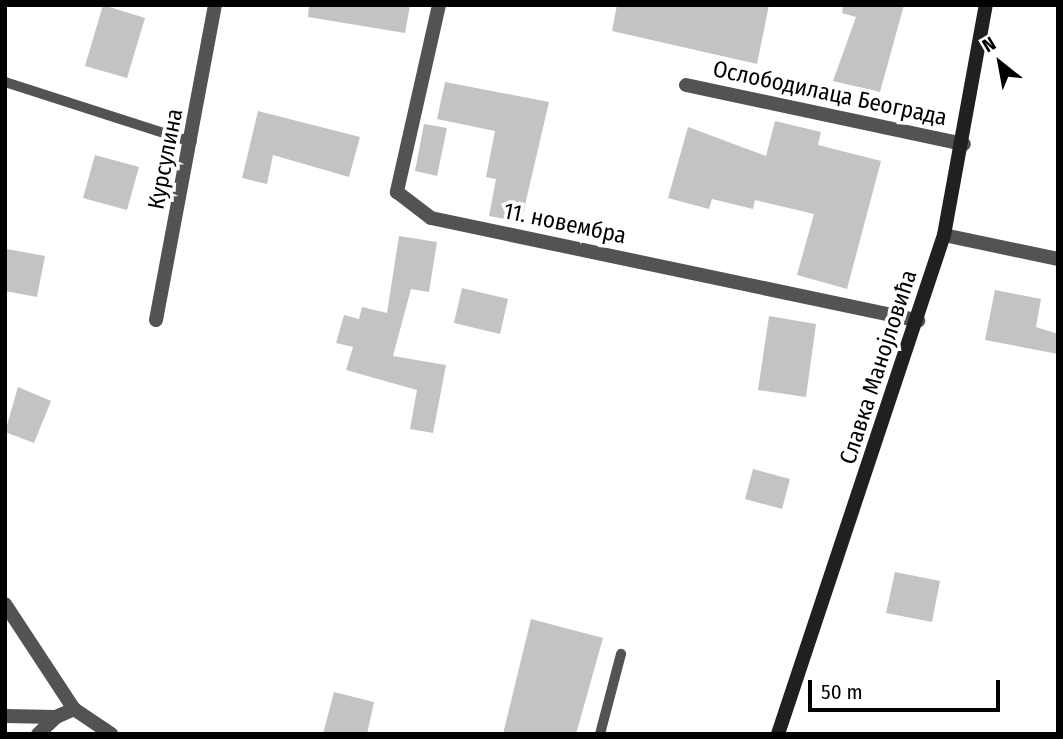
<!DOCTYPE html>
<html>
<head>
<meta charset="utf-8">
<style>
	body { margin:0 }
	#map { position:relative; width:1063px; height:739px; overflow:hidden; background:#fff; font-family:"Fira Sans Condensed",sans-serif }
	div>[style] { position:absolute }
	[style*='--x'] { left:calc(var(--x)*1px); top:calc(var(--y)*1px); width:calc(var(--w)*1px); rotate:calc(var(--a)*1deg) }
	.building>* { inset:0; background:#c3c3c3 }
	.service>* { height:10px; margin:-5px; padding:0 5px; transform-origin:5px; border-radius:5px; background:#535353 }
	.minor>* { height:14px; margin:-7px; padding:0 7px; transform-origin:7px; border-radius:7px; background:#535353 }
	.secondary>* { height:14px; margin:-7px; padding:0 7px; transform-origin:7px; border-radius:7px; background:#202020 }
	span { translate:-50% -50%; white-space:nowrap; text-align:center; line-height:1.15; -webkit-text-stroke:7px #fff; paint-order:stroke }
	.street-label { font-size:23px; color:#000 }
	.frame { position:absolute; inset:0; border:7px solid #000; pointer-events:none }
	.north { position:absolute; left:965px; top:28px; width:70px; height:70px; -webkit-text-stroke:5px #fff; paint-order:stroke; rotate:329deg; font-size:19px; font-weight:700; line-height:28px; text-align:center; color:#000 }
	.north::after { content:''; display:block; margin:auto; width:24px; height:32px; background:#000; clip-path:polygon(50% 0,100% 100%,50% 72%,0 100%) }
	.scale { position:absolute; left:808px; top:680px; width:192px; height:32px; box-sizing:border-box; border:4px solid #000; border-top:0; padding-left:9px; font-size:21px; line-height:24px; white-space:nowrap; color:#000; -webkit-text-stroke:5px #fff; paint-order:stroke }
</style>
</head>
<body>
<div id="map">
	<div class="building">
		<div style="clip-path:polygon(103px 5px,145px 18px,127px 78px,85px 66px)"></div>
		<div style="clip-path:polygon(309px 5px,410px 5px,405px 33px,308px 17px)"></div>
		<div style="clip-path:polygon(617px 5px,769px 5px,757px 64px,612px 31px)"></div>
		<div style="clip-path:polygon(843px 5px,904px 5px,880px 92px,833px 81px,856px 17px,842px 13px)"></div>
		<div style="clip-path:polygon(445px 82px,549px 102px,521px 222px,489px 216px,496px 179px,486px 177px,495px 131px,437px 119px)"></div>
		<div style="clip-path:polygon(258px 111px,360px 137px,349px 177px,273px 155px,267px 184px,242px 178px)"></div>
		<div style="clip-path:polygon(775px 121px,821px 132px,818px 145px,881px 161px,847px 289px,797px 275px,814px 214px,755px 200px,753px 209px,712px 199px,709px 209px,668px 198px,688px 127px,766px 156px)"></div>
		<div style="clip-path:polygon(424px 124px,447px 128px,437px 176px,415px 171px)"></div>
		<div style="clip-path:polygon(95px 155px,139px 167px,127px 210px,83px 198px)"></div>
		<div style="clip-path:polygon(399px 236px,437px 242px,429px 292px,411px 289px,393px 356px,446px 365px,433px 433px,410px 429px,417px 390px,346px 370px,353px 347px,336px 343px,344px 315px,359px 319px,362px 307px,387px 313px)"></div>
		<div style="clip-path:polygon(7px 249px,45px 256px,37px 297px,5px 291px)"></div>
		<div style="clip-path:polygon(462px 288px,508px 299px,500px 334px,454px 323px)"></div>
		<div style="clip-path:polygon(995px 290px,1041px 299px,1036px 327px,1058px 334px,1058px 354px,985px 340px)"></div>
		<div style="clip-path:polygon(769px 316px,816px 324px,806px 397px,758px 390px)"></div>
		<div style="clip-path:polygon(18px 387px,51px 401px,34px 443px,5px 432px)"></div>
		<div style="clip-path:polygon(753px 469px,790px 479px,782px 509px,745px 499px)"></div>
		<div style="clip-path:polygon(895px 572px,940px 581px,932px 622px,886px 613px)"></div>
		<div style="clip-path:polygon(531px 619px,603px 638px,576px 734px,503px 734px)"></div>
		<div style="clip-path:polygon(334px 692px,374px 702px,367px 734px,323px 734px)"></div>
	</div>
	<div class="service">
		<div style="--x:5;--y:82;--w:196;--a:17.8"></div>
		<div style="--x:600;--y:734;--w:83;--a:-75.3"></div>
	</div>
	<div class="minor">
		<div style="--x:439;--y:5;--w:192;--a:102.7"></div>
		<div style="--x:397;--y:192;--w:43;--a:37.4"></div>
		<div style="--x:431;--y:218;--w:498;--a:11.9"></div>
		<div style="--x:686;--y:85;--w:284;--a:12"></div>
		<div style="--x:944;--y:235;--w:116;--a:11.9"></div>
		<div style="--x:156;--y:320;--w:320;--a:-79.4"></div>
		<div style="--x:5;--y:604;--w:126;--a:56.7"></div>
		<div style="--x:74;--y:709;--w:45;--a:34"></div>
		<div style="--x:5;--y:716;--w:51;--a:1.1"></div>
		<div style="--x:56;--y:717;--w:20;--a:-24"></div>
		<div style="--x:38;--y:734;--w:25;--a:-43"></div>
	</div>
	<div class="secondary">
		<div style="--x:778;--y:734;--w:526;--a:-71.6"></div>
		<div style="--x:944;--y:235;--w:234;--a:-79.7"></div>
	</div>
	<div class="street-label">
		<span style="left:830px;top:93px;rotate:12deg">Ослободилаца Београда</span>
		<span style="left:165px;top:159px;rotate:-79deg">Курсулина</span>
		<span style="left:565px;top:223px;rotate:12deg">11. новембра</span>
		<span style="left:878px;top:367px;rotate:-72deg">Славка Манојловића</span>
	</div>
	<div class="frame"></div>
	<div class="north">N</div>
	<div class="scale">50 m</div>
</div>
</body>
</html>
